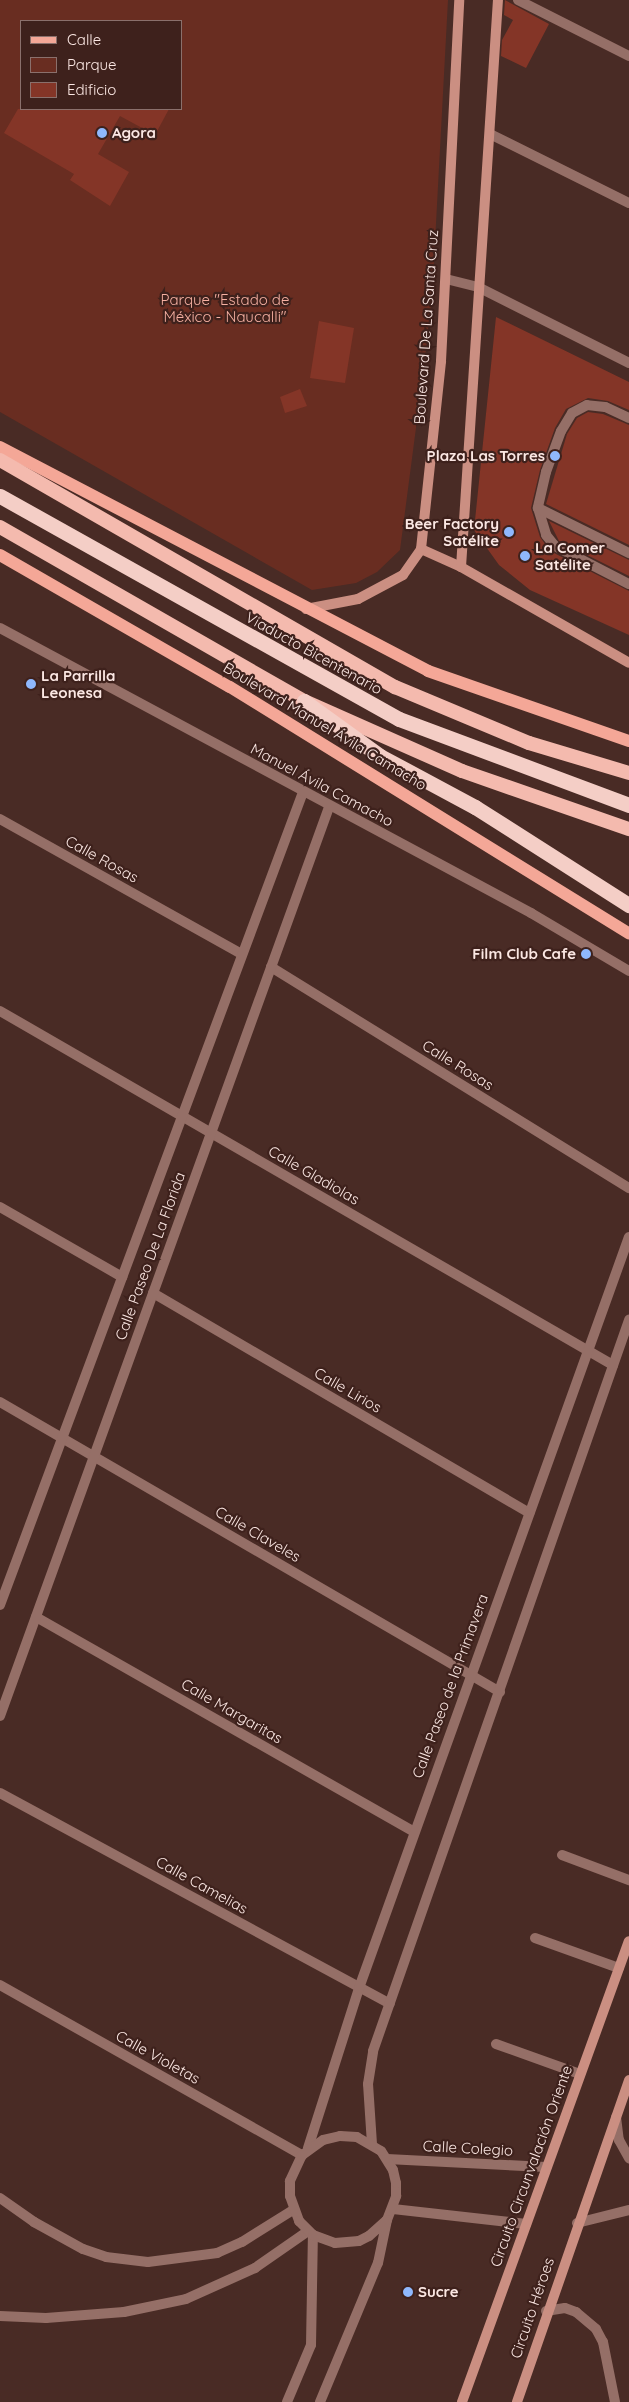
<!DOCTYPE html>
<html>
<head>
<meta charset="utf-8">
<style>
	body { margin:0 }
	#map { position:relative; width:629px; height:2402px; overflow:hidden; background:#492b25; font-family:Quicksand,sans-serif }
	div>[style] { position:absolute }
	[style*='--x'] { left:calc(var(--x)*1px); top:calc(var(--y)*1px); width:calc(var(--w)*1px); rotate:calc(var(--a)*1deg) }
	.green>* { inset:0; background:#692d21 }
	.building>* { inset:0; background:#843527 }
	.service>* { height:10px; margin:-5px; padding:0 5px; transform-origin:5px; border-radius:5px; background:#956f67 }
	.minor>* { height:10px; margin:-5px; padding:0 5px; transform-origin:5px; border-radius:5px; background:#956f67 }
	.tertiary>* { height:10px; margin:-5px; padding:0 5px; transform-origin:5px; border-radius:5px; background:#956f67 }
	.secondary>* { height:10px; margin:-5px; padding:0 5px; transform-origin:5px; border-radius:5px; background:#cb8f82 }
	.primary>* { height:12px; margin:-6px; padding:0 6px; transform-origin:6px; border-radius:6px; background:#f4a797 }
	.trunk>* { height:14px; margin:-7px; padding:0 7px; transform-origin:7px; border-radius:7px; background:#f4baae }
	.motorway>* { height:15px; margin:-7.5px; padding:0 7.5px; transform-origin:7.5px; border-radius:7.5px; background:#f4cec6 }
	.dots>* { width:14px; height:14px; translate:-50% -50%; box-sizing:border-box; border:2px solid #3e211c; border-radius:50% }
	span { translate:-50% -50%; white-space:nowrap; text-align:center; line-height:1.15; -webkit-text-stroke:4.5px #3e211c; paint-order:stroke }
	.poi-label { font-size:15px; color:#fbe7e3; font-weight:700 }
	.left { translate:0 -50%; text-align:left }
	.right { translate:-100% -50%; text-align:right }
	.park-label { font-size:15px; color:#f6b0a2 }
	.street-label { font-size:15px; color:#fbe7e3 }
	.legend { position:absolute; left:20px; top:20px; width:162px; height:90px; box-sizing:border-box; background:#3e211c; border:1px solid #8a706c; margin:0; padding:6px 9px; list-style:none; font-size:15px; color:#fbe7e3 }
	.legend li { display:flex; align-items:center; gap:10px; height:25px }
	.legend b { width:25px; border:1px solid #8a706c }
</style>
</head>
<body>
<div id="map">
	<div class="green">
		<div style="clip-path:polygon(evenodd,0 0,448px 0,432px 298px,422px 382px,400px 550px,377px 572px,356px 583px,312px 590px,0 412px,0 0,21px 21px,181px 21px,181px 109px,21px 109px,21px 21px)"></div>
	</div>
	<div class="building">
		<div style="clip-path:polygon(505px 0,549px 24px,526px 68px,501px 56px,502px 40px,513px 20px,504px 15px)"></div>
		<div style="clip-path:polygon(18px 109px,169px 109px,155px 135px,120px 116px,98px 154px,129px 172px,110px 206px,70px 180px,74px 174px,4px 133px)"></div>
		<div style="clip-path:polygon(496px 317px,629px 382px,629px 410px,608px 401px,588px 398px,566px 409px,555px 428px,540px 470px,531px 508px,540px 537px,550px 551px,629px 591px,629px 635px,530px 590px,499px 565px,474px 530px)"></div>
		<div style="clip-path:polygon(319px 321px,354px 328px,345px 383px,310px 378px)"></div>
		<div style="clip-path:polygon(300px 389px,307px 406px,285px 413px,280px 397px)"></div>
		<div style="clip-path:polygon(588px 412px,603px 414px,629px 425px,629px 545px,546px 504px,567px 434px,577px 418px)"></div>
		<div style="clip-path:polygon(549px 521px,629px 560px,629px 576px,559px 541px)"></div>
	</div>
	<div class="service">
		<div style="--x:629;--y:418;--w:26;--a:-155"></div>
		<div style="--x:605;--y:407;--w:18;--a:-174"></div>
		<div style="--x:587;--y:405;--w:17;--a:152"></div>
		<div style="--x:572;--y:413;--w:21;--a:121"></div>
		<div style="--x:561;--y:431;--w:44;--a:110.1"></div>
		<div style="--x:546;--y:472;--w:37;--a:103"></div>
		<div style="--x:538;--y:508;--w:28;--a:73"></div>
		<div style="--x:546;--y:535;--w:14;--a:51"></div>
		<div style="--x:555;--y:546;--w:83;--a:27.2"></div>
		<div style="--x:538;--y:508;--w:102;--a:26.3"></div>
	</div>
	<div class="minor">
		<div style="--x:518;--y:0;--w:124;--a:26.8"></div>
		<div style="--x:490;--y:134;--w:155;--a:26.4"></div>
		<div style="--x:446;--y:279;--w:33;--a:14"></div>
		<div style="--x:478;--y:287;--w:169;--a:26.7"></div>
		<div style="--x:0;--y:819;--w:277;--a:29.2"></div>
		<div style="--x:271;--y:967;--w:421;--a:31.7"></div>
		<div style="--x:0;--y:1011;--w:708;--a:30.01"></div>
		<div style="--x:0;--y:1207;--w:141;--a:29.8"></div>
		<div style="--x:153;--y:1293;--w:436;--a:30.3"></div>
		<div style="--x:0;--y:1402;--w:578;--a:30.11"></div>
		<div style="--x:0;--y:1605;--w:868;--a:-69.56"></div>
		<div style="--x:36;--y:1617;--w:435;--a:29.6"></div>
		<div style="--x:0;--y:1716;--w:967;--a:-70.1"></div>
		<div style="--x:0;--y:1793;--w:443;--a:28.4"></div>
		<div style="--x:562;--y:1855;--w:72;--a:20.5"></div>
		<div style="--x:535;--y:1938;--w:89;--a:19.7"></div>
		<div style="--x:0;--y:1985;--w:347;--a:29.4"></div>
		<div style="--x:496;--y:2044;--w:89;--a:19.7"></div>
		<div style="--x:616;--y:2117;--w:23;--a:83"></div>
		<div style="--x:619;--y:2140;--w:21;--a:61"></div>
		<div style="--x:387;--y:2159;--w:159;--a:2.9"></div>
		<div style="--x:0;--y:2198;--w:42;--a:35.2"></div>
		<div style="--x:34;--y:2222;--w:56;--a:28.9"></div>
		<div style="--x:83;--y:2249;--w:24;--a:19"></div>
		<div style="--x:106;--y:2257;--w:42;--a:6.8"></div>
		<div style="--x:148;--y:2262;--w:70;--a:-7.4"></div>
		<div style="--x:217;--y:2253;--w:27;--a:-24"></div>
		<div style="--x:242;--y:2242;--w:60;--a:-32.1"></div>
		<div style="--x:393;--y:2209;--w:134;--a:6.4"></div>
		<div style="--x:577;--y:2223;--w:54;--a:-14"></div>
		<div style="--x:546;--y:2311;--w:19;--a:-9"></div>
		<div style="--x:565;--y:2308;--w:12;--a:20"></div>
		<div style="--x:576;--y:2312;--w:26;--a:40"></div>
		<div style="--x:596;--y:2329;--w:15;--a:62"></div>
		<div style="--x:603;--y:2342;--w:61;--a:78.7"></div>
		<div style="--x:0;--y:2316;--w:46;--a:2.5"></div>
		<div style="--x:46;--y:2318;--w:78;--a:-4.4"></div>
		<div style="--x:124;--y:2312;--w:63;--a:-11.8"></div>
		<div style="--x:186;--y:2299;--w:76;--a:-24.2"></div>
		<div style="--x:255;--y:2268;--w:65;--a:-34.9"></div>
	</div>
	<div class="tertiary">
		<div style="--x:0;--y:628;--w:603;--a:28.22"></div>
		<div style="--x:531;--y:913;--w:114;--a:30.6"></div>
		<div style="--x:372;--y:2144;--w:60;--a:-93.8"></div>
		<div style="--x:368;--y:2084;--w:33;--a:-81"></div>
		<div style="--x:373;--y:2051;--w:775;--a:-70.7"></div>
		<div style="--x:308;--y:2148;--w:168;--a:-72.3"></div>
		<div style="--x:359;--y:1988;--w:798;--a:-70.23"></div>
		<div style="--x:287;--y:2402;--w:62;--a:-67.2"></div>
		<div style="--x:311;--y:2345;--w:110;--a:-89"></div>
		<div style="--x:320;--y:2402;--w:151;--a:-67.4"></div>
		<div style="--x:378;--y:2263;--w:44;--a:-78.2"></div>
		<div style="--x:387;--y:2220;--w:26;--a:-69"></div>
		<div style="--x:396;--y:2196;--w:13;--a:-90"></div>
		<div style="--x:396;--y:2183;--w:13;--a:-103"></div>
		<div style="--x:393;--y:2170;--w:22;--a:-122"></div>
		<div style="--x:381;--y:2151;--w:28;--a:-150"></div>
		<div style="--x:357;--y:2137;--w:17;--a:-177"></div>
		<div style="--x:340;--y:2136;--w:17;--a:167"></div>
		<div style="--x:323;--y:2140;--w:26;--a:144"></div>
		<div style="--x:302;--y:2155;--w:29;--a:115"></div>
		<div style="--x:290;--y:2181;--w:15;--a:90"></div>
		<div style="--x:290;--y:2196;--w:27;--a:70"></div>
		<div style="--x:299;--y:2221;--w:20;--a:45"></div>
		<div style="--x:313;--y:2235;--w:23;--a:20"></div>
		<div style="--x:335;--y:2243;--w:24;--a:-5"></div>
		<div style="--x:359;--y:2241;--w:11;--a:-27"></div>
		<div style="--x:369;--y:2236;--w:24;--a:-42"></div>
	</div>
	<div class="secondary">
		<div style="--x:421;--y:549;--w:44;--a:24.2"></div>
		<div style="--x:461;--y:567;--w:193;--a:29.7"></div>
		<div style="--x:461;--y:567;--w:568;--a:-86.27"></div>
		<div style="--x:306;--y:609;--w:53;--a:-10.9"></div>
		<div style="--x:358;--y:599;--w:51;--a:-28.1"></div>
		<div style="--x:403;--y:575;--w:32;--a:-55"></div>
		<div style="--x:421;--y:549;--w:189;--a:-83.9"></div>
		<div style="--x:441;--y:361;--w:361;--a:-87.1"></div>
		<div style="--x:462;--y:2402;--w:490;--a:-70.1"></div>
		<div style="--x:517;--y:2402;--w:341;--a:-70.8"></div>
	</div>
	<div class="primary">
		<div style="--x:0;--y:447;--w:483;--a:27.6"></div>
		<div style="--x:428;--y:671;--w:213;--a:19.2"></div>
		<div style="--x:0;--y:555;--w:265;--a:29.9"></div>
		<div style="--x:230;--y:687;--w:469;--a:31.7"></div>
	</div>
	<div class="trunk">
		<div style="--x:0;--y:460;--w:456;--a:29.9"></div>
		<div style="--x:395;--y:687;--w:145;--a:22.7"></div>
		<div style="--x:529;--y:743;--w:104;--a:16.7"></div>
		<div style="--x:0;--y:527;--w:350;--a:29.8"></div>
		<div style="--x:304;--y:701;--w:173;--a:23.9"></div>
		<div style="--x:462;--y:771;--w:177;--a:19.2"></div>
	</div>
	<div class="motorway">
		<div style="--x:0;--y:496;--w:457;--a:29.2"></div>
		<div style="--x:399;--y:719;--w:246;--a:20.5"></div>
		<div style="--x:304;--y:701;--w:94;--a:35.9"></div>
		<div style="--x:380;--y:756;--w:108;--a:28.2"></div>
		<div style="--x:475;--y:807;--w:183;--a:32.5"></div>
	</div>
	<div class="dots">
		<div style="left:102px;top:133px;background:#8fb8fd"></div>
		<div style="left:555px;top:456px;background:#8fb8fd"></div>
		<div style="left:509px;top:532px;background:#8fb8fd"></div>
		<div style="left:525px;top:556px;background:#8fb8fd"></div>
		<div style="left:31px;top:684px;background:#8fb8fd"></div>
		<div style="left:586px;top:954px;background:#8fb8fd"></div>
		<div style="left:408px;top:2292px;background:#8fb8fd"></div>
	</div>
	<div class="poi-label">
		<span class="left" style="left:112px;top:133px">Agora</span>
		<span class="right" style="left:545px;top:456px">Plaza Las Torres</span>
		<span class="right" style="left:499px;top:532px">Beer Factory<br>Satélite</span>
		<span class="left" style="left:535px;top:556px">La Comer<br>Satélite</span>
		<span class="left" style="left:41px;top:684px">La Parrilla<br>Leonesa</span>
		<span class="right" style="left:576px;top:954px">Film Club Cafe</span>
		<span class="left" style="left:418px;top:2292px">Sucre</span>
	</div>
	<div class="park-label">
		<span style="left:225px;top:308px">Parque "Estado de<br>México - Naucalli"</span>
	</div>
	<div class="street-label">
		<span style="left:426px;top:327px;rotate:-86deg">Boulevard De La Santa Cruz</span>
		<span style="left:314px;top:653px;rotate:29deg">Viaducto Bicentenario</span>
		<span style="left:325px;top:726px;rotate:31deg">Boulevard Manuel Ávila Camacho</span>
		<span style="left:322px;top:785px;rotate:28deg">Manuel Ávila Camacho</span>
		<span style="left:102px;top:859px;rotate:29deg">Calle Rosas</span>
		<span style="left:458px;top:1065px;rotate:32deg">Calle Rosas</span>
		<span style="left:314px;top:1175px;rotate:30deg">Calle Gladiolas</span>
		<span style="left:150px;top:1256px;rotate:-70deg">Calle Paseo De La Florida</span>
		<span style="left:348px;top:1390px;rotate:30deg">Calle Lirios</span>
		<span style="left:258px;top:1534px;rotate:30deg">Calle Claveles</span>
		<span style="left:450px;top:1686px;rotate:-70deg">Calle Paseo de la Primavera</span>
		<span style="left:232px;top:1711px;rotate:30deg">Calle Margaritas</span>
		<span style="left:202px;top:1885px;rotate:29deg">Calle Camelias</span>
		<span style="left:158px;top:2057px;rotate:29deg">Calle Violetas</span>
		<span style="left:468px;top:2148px;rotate:3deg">Calle Colegio</span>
		<span style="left:531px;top:2166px;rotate:-70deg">Circuito Circunvalación Oriente</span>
		<span style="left:532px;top:2308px;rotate:-71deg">Circuito Héroes</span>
	</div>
	<ul class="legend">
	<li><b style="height:6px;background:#f4a797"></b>Calle</li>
	<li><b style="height:14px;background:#692d21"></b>Parque</li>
	<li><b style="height:14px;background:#843527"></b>Edificio</li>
	</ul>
</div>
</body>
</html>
